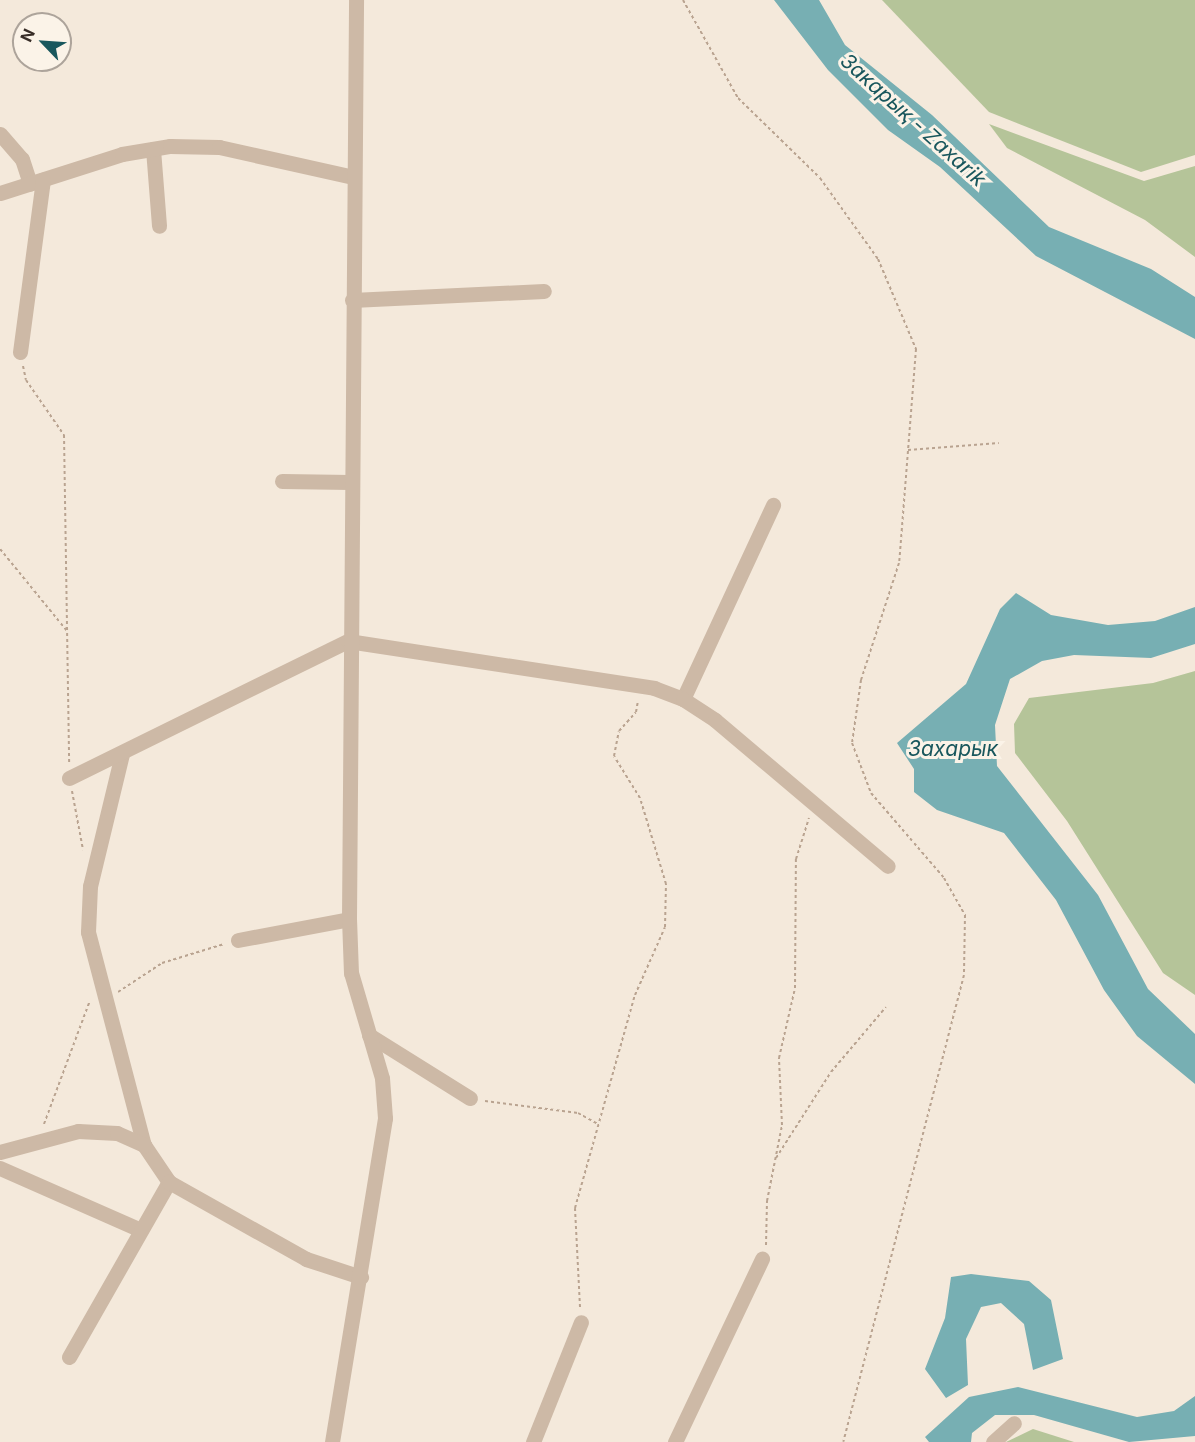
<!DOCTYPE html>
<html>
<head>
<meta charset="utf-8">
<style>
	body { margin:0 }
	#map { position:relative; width:1195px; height:1442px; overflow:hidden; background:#f4e9db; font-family:Inter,sans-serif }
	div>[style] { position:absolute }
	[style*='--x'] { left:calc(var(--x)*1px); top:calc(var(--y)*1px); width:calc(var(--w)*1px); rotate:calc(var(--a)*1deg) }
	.green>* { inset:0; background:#b5c499 }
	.water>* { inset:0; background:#77afb3 }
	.path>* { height:2px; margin-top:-1px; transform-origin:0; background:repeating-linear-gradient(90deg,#b9a390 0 3px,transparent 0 6px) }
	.minor>* { height:15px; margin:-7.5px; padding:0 7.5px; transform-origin:7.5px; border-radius:7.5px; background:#cdb9a6 }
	span { translate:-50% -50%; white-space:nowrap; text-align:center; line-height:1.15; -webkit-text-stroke:6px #fbf3e8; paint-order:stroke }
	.water-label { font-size:21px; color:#19575d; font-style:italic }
	.north { position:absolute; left:12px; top:12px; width:60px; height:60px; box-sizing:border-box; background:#fbf3e8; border:2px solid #ada49b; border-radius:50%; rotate:295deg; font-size:16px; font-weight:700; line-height:24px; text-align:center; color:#382d27 }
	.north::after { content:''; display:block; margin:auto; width:21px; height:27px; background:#19575d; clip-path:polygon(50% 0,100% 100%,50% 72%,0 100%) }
</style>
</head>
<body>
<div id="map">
	<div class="green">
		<div style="clip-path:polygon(882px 0,1195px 0,1195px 155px,1141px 172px,989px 112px)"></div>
		<div style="clip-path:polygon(989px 124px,1144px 181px,1195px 166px,1195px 257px,1145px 220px,1007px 148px)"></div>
		<div style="clip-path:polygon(1195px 671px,1195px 995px,1163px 973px,1067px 821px,1015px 753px,1014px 724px,1029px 698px,1153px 683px)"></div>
		<div style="clip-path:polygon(1033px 1429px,1074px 1442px,1006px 1442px)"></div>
	</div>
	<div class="water">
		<div style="clip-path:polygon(774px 0,819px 0,845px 45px,932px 115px,1049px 227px,1151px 269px,1195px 297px,1195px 339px,1036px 256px,940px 167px,888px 130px,828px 70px)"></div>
		<div style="clip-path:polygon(1016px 593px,1051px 615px,1108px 625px,1155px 621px,1195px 607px,1195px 644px,1151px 658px,1074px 655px,1042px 661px,1010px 679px,995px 725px,997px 766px,1098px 895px,1148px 989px,1195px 1034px,1195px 1084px,1137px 1036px,1104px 990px,1056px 900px,1004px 833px,937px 810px,914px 792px,914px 769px,897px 743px,966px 684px,1000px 609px)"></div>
		<div style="clip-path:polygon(971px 1274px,1029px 1281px,1051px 1300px,1063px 1359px,1033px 1370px,1024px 1324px,1001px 1303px,981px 1307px,966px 1339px,968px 1385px,946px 1398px,925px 1369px,945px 1318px,951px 1277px)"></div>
		<div style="clip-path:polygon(1018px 1387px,1137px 1417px,1174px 1411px,1195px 1396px,1195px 1436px,1129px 1442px,1034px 1415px,995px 1415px,972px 1433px,971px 1442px,929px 1442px,925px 1437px,969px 1397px)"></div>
	</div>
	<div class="path">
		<div style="--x:683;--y:0;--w:112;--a:60.7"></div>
		<div style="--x:738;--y:98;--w:115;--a:44.3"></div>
		<div style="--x:820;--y:178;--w:100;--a:54.4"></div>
		<div style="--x:878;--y:259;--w:98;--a:67.1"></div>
		<div style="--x:916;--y:349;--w:215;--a:94.5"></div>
		<div style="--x:899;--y:563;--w:123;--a:108"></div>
		<div style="--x:861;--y:680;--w:64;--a:98.1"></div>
		<div style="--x:852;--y:743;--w:53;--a:69.2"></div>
		<div style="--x:871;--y:793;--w:112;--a:49.3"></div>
		<div style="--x:944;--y:878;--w:43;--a:60.4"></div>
		<div style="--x:965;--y:915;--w:60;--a:91"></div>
		<div style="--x:964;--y:975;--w:482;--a:104.5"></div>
		<div style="--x:23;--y:366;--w:14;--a:78"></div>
		<div style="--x:26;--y:380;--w:67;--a:55.4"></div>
		<div style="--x:64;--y:435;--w:327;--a:89.1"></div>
		<div style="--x:908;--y:450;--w:91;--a:-4.4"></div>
		<div style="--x:0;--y:549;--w:106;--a:50.7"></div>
		<div style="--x:72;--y:791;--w:60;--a:79.4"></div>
		<div style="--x:118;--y:992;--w:53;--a:-33.4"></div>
		<div style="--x:162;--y:963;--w:65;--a:-17"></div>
		<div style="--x:485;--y:1101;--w:94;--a:7.4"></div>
		<div style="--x:578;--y:1113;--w:23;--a:29"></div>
		<div style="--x:44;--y:1124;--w:132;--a:-69.6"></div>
		<div style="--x:776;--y:1158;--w:102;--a:-57.4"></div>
		<div style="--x:831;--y:1072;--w:85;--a:-49.8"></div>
		<div style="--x:766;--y:1245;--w:44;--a:-88.7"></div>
		<div style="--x:767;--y:1201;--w:77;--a:-78.8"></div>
		<div style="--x:782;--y:1125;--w:67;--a:-92.6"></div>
		<div style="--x:779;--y:1058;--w:72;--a:-77.1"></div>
		<div style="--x:795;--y:988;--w:129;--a:-89.6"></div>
		<div style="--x:796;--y:859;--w:43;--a:-72.4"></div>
		<div style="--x:580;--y:1307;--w:99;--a:-92.9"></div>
		<div style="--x:575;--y:1208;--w:221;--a:-74.3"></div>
		<div style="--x:635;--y:995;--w:74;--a:-66.2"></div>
		<div style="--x:665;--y:927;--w:43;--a:-88.7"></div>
		<div style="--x:666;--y:884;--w:90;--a:-106.8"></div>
		<div style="--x:640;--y:798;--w:49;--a:-121.8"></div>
		<div style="--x:614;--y:756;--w:25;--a:-79"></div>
		<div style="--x:619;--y:731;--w:25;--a:-48"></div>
		<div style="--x:636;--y:712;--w:11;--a:-80"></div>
	</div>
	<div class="minor">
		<div style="--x:0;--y:134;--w:33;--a:49"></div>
		<div style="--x:22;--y:159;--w:26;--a:72"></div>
		<div style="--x:153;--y:149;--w:77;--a:85.5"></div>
		<div style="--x:0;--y:193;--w:128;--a:-17.7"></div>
		<div style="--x:122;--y:154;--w:49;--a:-9.5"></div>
		<div style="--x:170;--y:146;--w:49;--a:1.2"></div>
		<div style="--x:219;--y:147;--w:137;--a:12.6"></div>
		<div style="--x:352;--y:300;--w:192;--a:-2.7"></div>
		<div style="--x:20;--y:352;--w:174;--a:-82.4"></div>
		<div style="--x:282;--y:481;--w:68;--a:0.8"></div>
		<div style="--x:683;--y:699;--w:214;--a:-65.1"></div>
		<div style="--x:122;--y:754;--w:136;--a:103.6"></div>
		<div style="--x:90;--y:886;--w:46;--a:92.5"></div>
		<div style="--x:88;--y:932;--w:220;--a:75.3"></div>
		<div style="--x:144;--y:1145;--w:45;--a:56"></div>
		<div style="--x:69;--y:778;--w:311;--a:-26.2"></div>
		<div style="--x:348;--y:641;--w:310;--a:8.7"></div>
		<div style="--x:654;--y:688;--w:31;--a:21"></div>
		<div style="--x:683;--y:699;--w:38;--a:33"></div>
		<div style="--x:715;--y:720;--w:226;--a:40.2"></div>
		<div style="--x:238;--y:940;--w:113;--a:-10.7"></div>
		<div style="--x:369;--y:1035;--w:119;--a:32"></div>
		<div style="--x:0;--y:1152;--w:81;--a:-15.1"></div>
		<div style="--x:78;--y:1131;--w:39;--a:3"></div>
		<div style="--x:117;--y:1133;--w:30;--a:24"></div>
		<div style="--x:0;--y:1168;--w:151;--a:23.8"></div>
		<div style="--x:69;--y:1357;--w:202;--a:-60.3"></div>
		<div style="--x:169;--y:1182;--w:157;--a:29.3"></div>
		<div style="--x:306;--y:1259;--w:58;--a:18.1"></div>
		<div style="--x:332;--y:1442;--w:328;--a:-80.7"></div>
		<div style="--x:385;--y:1118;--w:40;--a:-94.3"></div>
		<div style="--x:382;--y:1078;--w:109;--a:-106.4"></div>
		<div style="--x:351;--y:973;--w:54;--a:-92.1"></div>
		<div style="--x:349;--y:919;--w:919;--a:-89.56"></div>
		<div style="--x:533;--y:1442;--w:129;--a:-68.2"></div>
		<div style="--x:675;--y:1442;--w:203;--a:-64.6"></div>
		<div style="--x:993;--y:1442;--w:28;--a:-42"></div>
	</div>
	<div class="water-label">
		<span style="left:913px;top:120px;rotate:42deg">Закарық - Zaxarik</span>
		<span style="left:953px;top:749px">Захарык</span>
	</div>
	<div class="north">N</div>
</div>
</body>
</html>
